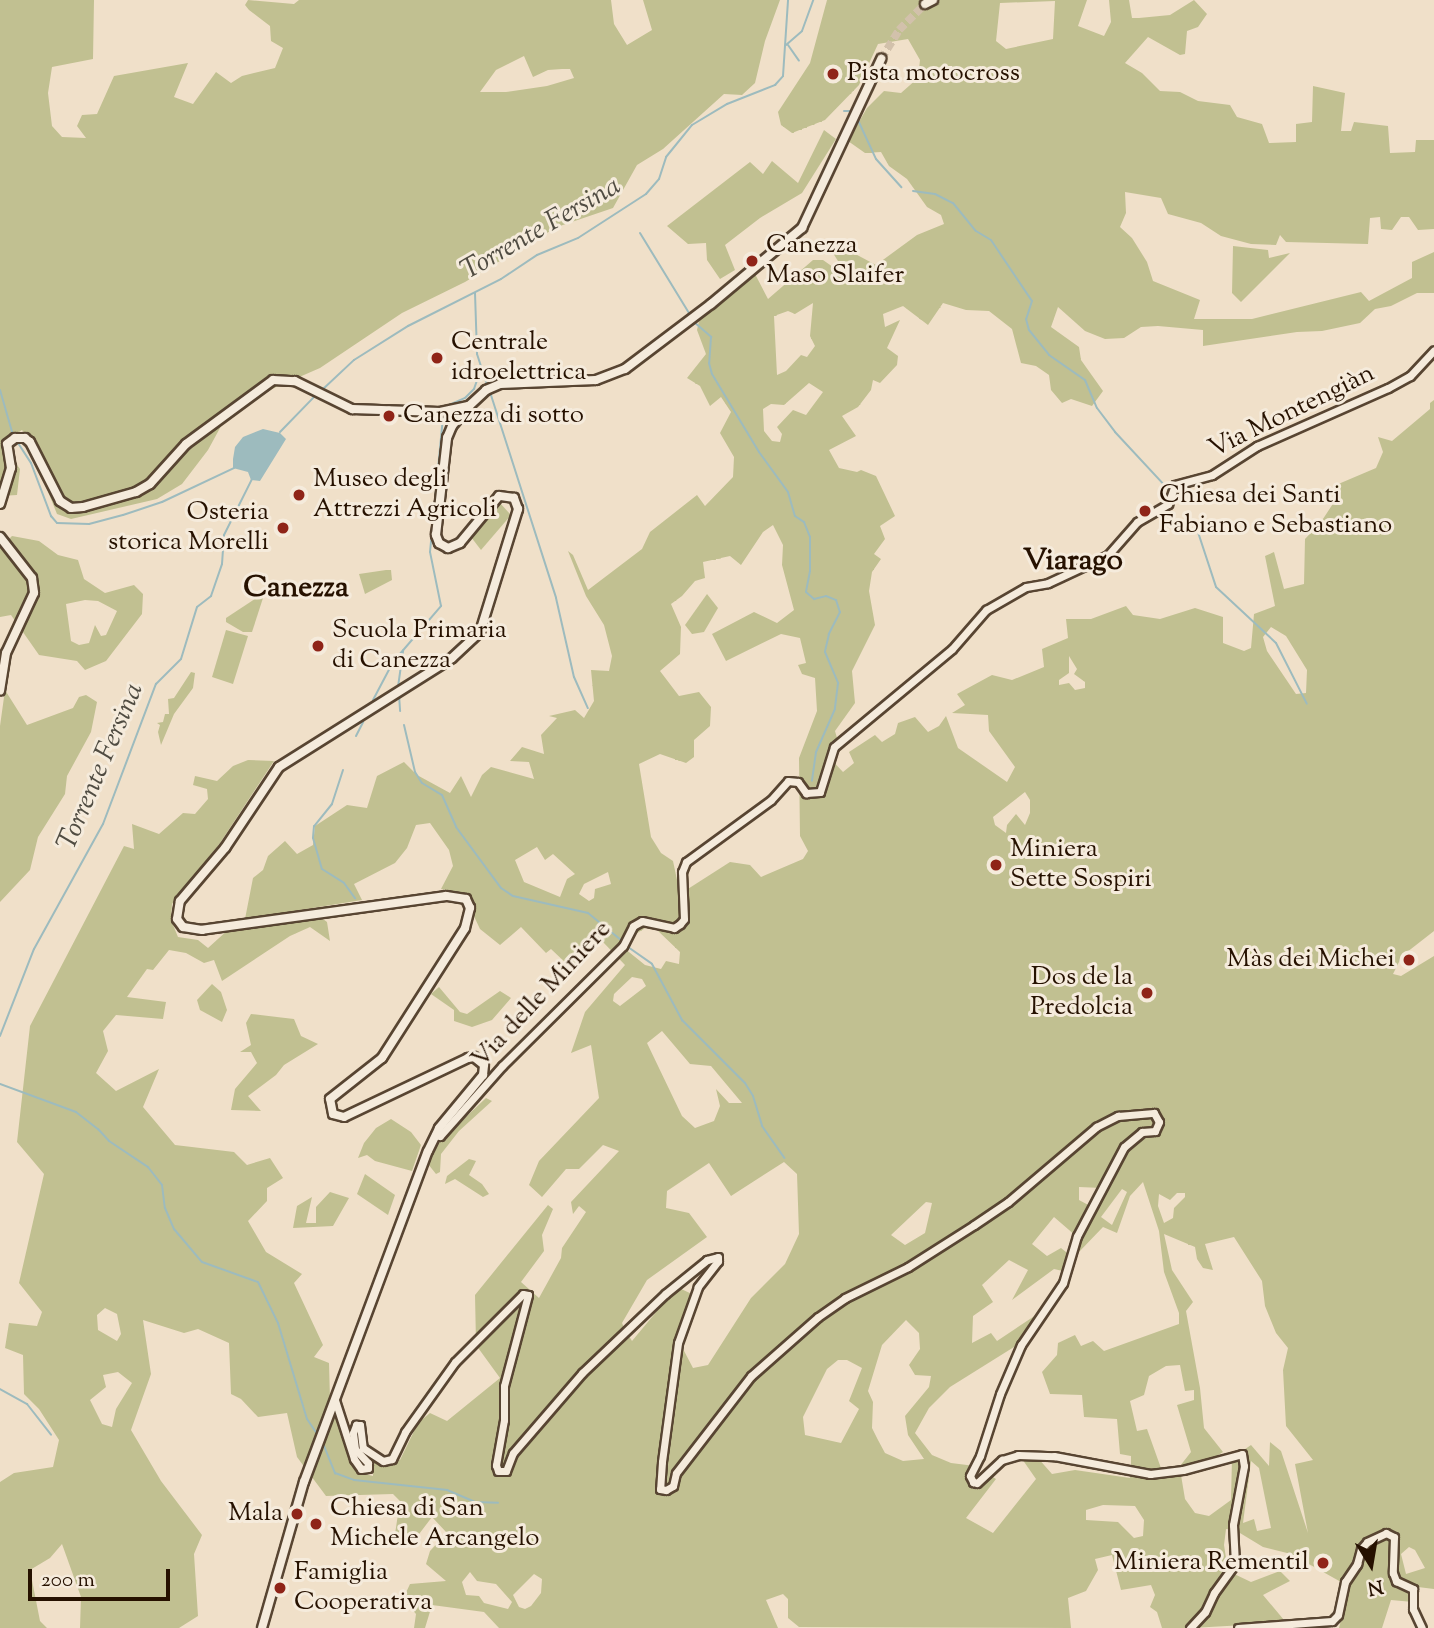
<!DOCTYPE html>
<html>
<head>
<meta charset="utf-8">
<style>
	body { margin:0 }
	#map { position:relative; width:1434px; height:1628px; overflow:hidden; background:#f0e0c9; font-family:"Sorts Mill Goudy",serif }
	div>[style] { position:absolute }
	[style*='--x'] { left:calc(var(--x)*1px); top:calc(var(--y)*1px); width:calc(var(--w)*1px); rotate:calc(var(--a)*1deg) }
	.green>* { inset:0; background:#c1c091 }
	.water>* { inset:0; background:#9dbbbe }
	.stream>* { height:2px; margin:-1px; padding:0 1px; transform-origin:1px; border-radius:1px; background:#9dbbbe }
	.secondary-tunnel>* { height:8px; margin-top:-4px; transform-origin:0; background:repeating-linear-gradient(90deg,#d2c1ab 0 8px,transparent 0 12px) }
	.roads { filter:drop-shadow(2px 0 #584532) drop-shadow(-2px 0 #584532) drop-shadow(0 2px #584532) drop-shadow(0 -2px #584532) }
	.tertiary>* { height:7px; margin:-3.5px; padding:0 3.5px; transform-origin:3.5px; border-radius:3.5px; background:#f5ebdc }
	.secondary>* { height:8px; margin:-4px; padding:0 4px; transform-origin:4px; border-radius:4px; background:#f5ebdc }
	.dots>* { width:19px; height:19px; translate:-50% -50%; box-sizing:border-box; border:4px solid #f5ebdc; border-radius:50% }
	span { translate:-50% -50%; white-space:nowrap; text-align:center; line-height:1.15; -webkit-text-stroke:6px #f5ebdc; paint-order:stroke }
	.poi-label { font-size:26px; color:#261100 }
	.left { translate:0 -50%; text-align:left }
	.right { translate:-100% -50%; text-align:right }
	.street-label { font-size:26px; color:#261100 }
	.water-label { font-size:28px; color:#504c42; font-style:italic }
	.quarter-label { font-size:30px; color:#261100; font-weight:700 }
	.north { position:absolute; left:1336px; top:1530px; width:70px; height:70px; -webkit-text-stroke:5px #f5ebdc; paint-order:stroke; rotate:169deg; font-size:19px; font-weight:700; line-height:28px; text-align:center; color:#261100 }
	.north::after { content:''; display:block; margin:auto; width:24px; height:32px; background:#261100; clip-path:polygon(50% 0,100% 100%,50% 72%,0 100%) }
	.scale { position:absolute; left:28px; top:1569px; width:142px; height:32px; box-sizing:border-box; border:4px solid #261100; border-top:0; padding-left:9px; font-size:21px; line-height:24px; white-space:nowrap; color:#261100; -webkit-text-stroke:5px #f5ebdc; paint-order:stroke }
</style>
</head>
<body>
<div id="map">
	<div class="green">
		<div style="clip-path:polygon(evenodd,0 0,94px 0,93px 59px,52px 67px,48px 93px,52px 126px,62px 137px,86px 138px,77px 126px,82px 115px,97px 114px,114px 76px,188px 63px,174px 97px,193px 104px,216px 72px,231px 83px,242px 76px,275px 68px,283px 48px,271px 41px,270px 26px,249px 10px,245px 5px,248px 0,294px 4px,299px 0,611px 0,614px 24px,627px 45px,652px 30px,643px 0,780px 0,765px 41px,755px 83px,742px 95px,724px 94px,663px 149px,637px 165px,613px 208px,557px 227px,465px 282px,402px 313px,320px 368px,274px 388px,226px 417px,208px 450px,182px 484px,157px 499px,71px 519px,57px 514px,47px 489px,42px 458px,22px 430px,2px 444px,20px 469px,17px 495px,0 496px,0 0,524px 56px,533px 77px,548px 70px,562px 69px,570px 69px,574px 78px,547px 86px,506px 92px,480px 92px,496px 70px,524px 56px)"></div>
		<div style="clip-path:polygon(evenodd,827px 0,1087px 0,1078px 26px,1104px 36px,1111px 22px,1109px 0,1129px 0,1132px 18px,1139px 18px,1170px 15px,1194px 0,1207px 14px,1198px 27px,1187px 31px,1185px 54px,1180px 55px,1148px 37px,1125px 63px,1142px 73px,1160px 91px,1180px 92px,1198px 101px,1230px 105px,1237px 117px,1262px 124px,1269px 143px,1296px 142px,1296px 124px,1312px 122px,1313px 86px,1345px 93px,1341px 131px,1351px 131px,1354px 122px,1388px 126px,1390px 153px,1415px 152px,1416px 140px,1434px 140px,1434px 229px,1418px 230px,1409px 217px,1401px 217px,1392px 230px,1381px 229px,1380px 217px,1370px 218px,1368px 244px,1286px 242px,1280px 235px,1276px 245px,1251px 244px,1221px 236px,1201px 223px,1168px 214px,1161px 198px,1125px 192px,1126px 213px,1120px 227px,1132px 238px,1147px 262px,1153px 281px,1200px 300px,1194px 319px,1252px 319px,1361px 292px,1369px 301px,1412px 278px,1412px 262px,1434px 252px,1434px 293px,1417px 293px,1391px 306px,1375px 309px,1360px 323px,1322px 331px,1297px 332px,1203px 346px,1203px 330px,1158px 326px,1141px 327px,1124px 338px,1105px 339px,1085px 331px,1058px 307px,1051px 327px,1079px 347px,1081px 360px,1103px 391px,1092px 406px,1071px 399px,1062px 403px,1051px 390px,1049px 375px,1036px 366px,1021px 363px,1012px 329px,989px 311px,966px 310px,943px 303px,928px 325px,903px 306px,883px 314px,885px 327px,900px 320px,887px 348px,898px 356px,897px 365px,880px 383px,873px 380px,871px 390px,858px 407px,842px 416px,856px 436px,829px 450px,839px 468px,857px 472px,861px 470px,876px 476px,895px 516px,880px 526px,885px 539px,874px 554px,881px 559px,872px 572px,869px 591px,875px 625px,852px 671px,855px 703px,835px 731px,837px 738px,827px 755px,843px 772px,854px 763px,849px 752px,875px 735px,882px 742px,895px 734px,898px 723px,915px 717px,928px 732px,939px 726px,946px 716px,958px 748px,1007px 782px,1015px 767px,989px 731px,988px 715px,952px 713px,965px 705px,957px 694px,992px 675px,1012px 680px,1044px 667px,1042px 649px,1068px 638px,1066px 619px,1091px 619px,1126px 606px,1133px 615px,1160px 619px,1195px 608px,1223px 617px,1223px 643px,1244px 651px,1251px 648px,1254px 614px,1275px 606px,1265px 556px,1274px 552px,1284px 589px,1304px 584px,1305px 539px,1321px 522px,1338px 496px,1336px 485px,1376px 468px,1383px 452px,1378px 437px,1392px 441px,1430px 409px,1430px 403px,1434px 400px,1434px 931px,1402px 956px,1393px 974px,1401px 976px,1434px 956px,1434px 950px,1434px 1589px,1418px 1587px,1419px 1603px,1415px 1602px,1413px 1588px,1397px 1580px,1394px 1573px,1395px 1543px,1392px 1533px,1386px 1532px,1367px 1541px,1345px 1582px,1341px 1582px,1291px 1554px,1263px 1547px,1235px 1530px,1235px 1511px,1245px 1466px,1245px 1458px,1238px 1454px,1251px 1445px,1269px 1466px,1270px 1442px,1281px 1451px,1308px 1533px,1295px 1464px,1313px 1460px,1286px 1426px,1283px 1370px,1288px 1348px,1276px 1333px,1265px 1306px,1262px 1281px,1234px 1237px,1205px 1244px,1213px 1270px,1203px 1268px,1197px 1259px,1195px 1247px,1164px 1234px,1172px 1270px,1193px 1302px,1186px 1311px,1200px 1388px,1204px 1428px,1223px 1452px,1207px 1462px,1183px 1470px,1131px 1471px,1131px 1456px,1120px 1454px,1117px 1419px,1084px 1417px,1082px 1395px,1050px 1394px,1042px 1372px,1057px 1355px,1058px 1343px,1075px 1335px,1081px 1346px,1093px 1341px,1104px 1351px,1179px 1324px,1179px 1313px,1164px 1272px,1159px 1231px,1143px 1182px,1130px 1196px,1117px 1233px,1103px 1227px,1078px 1253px,1072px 1274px,1068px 1273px,1078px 1237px,1093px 1207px,1096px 1208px,1107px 1191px,1103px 1189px,1124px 1147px,1142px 1133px,1156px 1131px,1159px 1122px,1154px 1112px,1118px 1115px,1095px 1126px,1007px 1201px,974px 1225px,908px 1267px,844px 1298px,818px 1316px,751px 1376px,675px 1472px,673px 1485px,666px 1489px,661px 1488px,663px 1462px,679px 1343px,695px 1295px,700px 1297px,682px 1347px,693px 1368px,708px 1365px,751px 1298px,785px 1264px,799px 1234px,797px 1174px,784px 1162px,731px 1196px,709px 1163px,667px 1191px,666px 1208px,689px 1213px,707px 1237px,647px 1280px,622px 1323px,626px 1332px,582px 1372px,512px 1452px,506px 1471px,499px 1470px,505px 1386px,517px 1335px,529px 1298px,522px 1293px,476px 1343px,475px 1295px,548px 1205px,553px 1209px,542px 1235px,544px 1251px,521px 1282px,539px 1298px,561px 1258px,562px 1248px,586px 1212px,579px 1206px,573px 1214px,571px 1202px,619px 1151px,603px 1145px,579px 1169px,566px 1169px,542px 1197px,529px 1185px,539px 1161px,599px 1098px,591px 1045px,571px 1053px,585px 1012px,625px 965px,603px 942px,570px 967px,551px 949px,546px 953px,521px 927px,500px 945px,480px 929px,463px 893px,441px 889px,453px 866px,449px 850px,430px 823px,416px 825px,407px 848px,395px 863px,354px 884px,362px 900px,245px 919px,253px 878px,263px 870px,268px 856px,285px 841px,297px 854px,313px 845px,315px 826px,347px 805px,367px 808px,377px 776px,404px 762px,417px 775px,450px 793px,461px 776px,471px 797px,482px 775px,491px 767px,534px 779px,529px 762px,510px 761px,522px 747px,544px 754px,541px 735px,557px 718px,549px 716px,575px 710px,584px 718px,594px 701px,591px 670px,609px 671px,612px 656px,604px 625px,586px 596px,568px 551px,573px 555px,588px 590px,642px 549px,650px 532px,697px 495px,705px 506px,733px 477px,734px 457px,720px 433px,731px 412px,721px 397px,710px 406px,700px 386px,687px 378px,706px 354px,697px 330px,699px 321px,755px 274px,768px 299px,813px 260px,823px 260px,850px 279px,861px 282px,862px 275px,850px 264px,838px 261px,831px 250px,843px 241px,844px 248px,876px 265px,917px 235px,944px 224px,941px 215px,927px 207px,907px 179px,889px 166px,881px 152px,865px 153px,848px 141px,867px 108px,884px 91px,901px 93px,918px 78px,920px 60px,908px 39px,878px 44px,859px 85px,825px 120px,792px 133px,781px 125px,778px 112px,810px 63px,827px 0,1055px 1px,1053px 39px,1006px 49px,996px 41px,1000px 3px,1055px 1px,827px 0,813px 303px,810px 336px,815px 346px,807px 357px,801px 355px,786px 371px,777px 375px,774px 316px,788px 311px,795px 314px,813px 303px,827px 0,809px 383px,823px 392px,806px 415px,793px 410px,777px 427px,782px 434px,780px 442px,772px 441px,764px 431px,763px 409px,771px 404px,784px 405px,809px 383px,827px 0,773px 525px,783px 545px,782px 565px,794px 610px,777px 623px,754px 612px,712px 634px,726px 661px,781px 634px,800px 638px,806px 663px,798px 665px,802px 674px,815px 678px,817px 711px,799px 758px,800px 836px,808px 851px,803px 859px,761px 877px,750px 865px,730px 862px,680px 894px,673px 861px,661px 853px,651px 837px,639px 764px,660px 754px,686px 763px,694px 757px,694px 740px,710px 726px,711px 707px,699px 692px,679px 696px,660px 671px,680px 654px,681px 627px,671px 604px,682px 596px,695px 581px,705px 578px,703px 562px,730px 556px,741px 565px,763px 532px,773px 525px,827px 0,1271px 627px,1286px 636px,1307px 670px,1306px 693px,1296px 694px,1267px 651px,1263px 637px,1271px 627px,827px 0,1069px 656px,1077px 669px,1074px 674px,1085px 682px,1085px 688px,1075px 690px,1069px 683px,1059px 685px,1059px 680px,1069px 673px,1069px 656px,827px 0,1025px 792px,1030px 800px,1030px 813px,1025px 825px,1016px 814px,1007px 825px,1006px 833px,995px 825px,993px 817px,1025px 792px,827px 0,537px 847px,545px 860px,553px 854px,575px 874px,567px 879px,560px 897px,524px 882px,515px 860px,537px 847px,827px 0,608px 872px,611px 884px,595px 889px,594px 898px,589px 901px,579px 894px,584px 884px,608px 872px,827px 0,647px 927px,656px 929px,680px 952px,679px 964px,666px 961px,661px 969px,645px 965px,619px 944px,624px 934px,634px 935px,647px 927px,827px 0,632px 977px,642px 979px,646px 986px,620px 1006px,613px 1001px,614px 994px,632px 977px,827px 0,662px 1031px,690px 1064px,711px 1066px,742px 1103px,729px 1103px,716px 1089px,720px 1106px,714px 1121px,695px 1128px,682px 1116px,647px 1043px,662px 1031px,827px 0,1122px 1189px,1127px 1192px,1112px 1225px,1101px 1217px,1122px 1189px,827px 0,1177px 1193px,1185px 1193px,1185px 1197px,1174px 1208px,1173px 1218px,1164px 1223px,1158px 1206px,1159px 1194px,1170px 1200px,1177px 1193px,827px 0,926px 1202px,932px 1203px,925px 1233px,905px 1245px,891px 1235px,926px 1202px,827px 0,1180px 1365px,1185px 1391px,1194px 1390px,1194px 1400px,1177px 1405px,1191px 1452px,1180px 1466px,1162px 1471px,1147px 1429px,1137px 1431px,1130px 1401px,1144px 1395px,1149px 1376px,1166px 1366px,1180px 1365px,827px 0,1251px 1461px,1259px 1468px,1271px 1528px,1257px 1531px,1254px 1519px,1243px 1523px,1251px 1461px,827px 0,1409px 1547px,1415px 1550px,1425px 1568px,1406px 1574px,1401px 1554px,1409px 1547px)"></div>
		<div style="clip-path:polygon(824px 130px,836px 139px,802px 193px,760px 218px,725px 245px,735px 270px,720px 279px,707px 260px,706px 243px,688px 244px,667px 226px,750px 162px,763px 174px,772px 161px,798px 183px)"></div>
		<div style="clip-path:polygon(1233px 246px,1268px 250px,1269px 258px,1290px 253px,1241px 302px,1232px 293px)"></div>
		<div style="clip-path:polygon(499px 502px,511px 515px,481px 550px,471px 537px)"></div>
		<div style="clip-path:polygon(evenodd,12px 536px,39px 541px,58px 555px,78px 560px,84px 579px,105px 593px,134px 585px,143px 594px,142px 614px,106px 661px,85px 670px,77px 661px,39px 655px,11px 615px,0 617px,0 548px,12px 536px,85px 600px,98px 601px,117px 611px,106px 635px,101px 636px,95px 625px,89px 643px,79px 645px,71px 641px,66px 604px,85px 600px)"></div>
		<div style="clip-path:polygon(386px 570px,391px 570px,392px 580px,365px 594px,359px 574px)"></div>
		<div style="clip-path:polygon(707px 594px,718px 608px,704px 632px,692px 634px,685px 625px)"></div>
		<div style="clip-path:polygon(258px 597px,263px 598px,252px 632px,243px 632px,226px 622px,226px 618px)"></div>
		<div style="clip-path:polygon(226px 630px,248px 636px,233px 684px,212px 677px)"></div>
		<div style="clip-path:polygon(191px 672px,195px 673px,193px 688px,174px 714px,161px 745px,158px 732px,160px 725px,157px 723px,163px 722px,165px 714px,169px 714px,168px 699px,174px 698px)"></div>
		<div style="clip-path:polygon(5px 690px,27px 725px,73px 708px,79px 697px,86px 695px,97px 702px,91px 732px,67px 776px,65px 794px,38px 837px,30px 870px,0 902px,0 726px)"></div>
		<div style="clip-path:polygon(evenodd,248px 760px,274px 761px,220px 843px,172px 904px,171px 920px,178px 937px,198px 940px,208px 948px,229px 929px,323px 919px,327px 922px,330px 941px,310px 927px,290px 936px,222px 981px,214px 960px,204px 963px,186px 953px,169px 950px,153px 970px,147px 969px,127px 997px,166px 1002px,163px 1019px,116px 1015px,103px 1031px,108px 1051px,96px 1073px,116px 1091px,159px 1069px,143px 1107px,175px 1145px,234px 1152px,247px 1165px,270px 1158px,283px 1178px,267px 1188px,267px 1201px,248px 1221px,266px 1252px,302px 1274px,294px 1283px,323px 1345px,314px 1357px,329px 1363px,330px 1400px,357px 1472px,373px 1476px,373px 1461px,400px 1460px,418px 1423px,430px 1413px,447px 1421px,500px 1378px,476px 1345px,514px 1303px,527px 1295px,515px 1334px,496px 1465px,507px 1472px,514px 1453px,564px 1395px,627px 1333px,632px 1341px,677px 1287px,694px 1295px,681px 1326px,660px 1489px,666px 1491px,752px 1377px,819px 1317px,975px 1226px,1096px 1127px,1118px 1117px,1153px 1113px,1158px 1122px,1155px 1130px,1142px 1131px,1123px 1147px,1102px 1188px,1079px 1187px,1079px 1200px,1092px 1207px,1076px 1236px,1054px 1217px,1032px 1244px,1047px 1256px,1061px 1248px,1071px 1256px,1067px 1272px,1054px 1269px,1012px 1300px,1028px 1270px,1009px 1260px,982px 1285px,993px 1302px,973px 1316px,972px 1343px,991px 1333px,997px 1341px,1039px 1313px,1022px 1342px,950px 1387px,929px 1408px,915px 1433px,932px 1455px,951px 1463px,975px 1466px,972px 1483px,988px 1474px,996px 1479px,966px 1518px,993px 1533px,1036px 1479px,1020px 1456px,1037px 1457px,1052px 1474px,1075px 1470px,1130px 1478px,1131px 1473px,1202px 1465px,1181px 1475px,1185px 1499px,1195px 1513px,1209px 1516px,1231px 1500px,1232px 1458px,1236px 1456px,1244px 1459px,1234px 1530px,1226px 1529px,1224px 1545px,1228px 1571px,1204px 1612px,1189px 1628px,1162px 1628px,1157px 1612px,1150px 1607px,1155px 1595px,1151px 1585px,1121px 1590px,1112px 1555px,1095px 1559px,1098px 1570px,1086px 1591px,1068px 1598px,1071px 1628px,799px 1627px,788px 1618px,788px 1599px,783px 1594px,766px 1600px,778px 1628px,499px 1628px,484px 1612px,432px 1605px,425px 1628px,414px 1628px,416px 1614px,403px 1599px,410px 1584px,446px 1581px,426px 1564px,430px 1551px,447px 1533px,432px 1517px,413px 1542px,395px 1534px,400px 1501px,393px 1494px,326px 1496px,297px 1457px,287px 1413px,258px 1417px,241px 1399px,231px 1394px,229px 1343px,198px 1329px,184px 1333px,143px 1320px,151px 1374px,131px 1430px,161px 1481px,202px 1535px,194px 1554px,198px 1616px,179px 1628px,80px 1628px,81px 1597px,62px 1544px,50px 1558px,30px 1570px,40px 1621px,47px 1628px,0 1628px,0 1482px,14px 1473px,53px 1467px,59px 1440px,39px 1409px,24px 1394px,23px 1355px,5px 1348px,9px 1323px,37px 1326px,42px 1312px,19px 1283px,44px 1174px,17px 1142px,30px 1026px,124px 846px,134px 849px,132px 824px,159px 834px,183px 813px,195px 814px,208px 799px,207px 789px,193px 785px,195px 776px,217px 781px,233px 766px,248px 760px,105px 1308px,117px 1314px,121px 1334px,117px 1341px,98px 1330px,97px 1315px,105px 1308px,248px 760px,906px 1320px,919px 1333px,920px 1349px,909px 1365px,915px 1375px,931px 1376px,929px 1387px,905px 1416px,908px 1435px,924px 1459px,903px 1461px,885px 1453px,878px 1440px,872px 1428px,873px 1402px,868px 1391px,882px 1345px,906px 1320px,248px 760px,838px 1360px,847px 1360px,862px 1368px,849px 1401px,859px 1409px,841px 1443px,805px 1435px,803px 1417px,827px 1369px,838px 1360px,248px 760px,118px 1372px,132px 1383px,116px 1409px,112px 1427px,102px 1424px,90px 1400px,106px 1387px,103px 1375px,118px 1372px,248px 760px,1103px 1505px,1135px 1506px,1144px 1520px,1143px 1536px,1134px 1538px,1118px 1522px,1086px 1520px,1086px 1510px,1103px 1505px,248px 760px,470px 1572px,477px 1581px,496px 1584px,512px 1602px,508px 1609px,484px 1603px,479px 1596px,466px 1595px,462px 1582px,470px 1572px,248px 760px,534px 1574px,542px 1579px,541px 1593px,531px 1606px,525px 1609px,519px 1607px,513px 1595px,534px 1574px)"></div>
		<div style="clip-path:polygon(212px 984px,221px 992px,227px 1010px,222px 1022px,200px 1010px,197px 1000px)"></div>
		<div style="clip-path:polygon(439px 987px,460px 1012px,467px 1014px,500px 991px,511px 998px,492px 1020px,472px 1027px,454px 1021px,454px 1010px,431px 994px)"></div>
		<div style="clip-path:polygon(251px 1014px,294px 1019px,301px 1036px,318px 1044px,284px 1065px,276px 1075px,248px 1096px,261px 1111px,231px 1110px,235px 1089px,257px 1063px,251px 1052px,240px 1052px,251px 1045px,246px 1023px)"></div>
		<div style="clip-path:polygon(486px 1098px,492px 1101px,459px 1131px,441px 1154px,440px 1172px,436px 1174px,428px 1164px,433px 1148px)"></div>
		<div style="clip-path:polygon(391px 1119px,411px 1132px,421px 1145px,412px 1171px,375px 1161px,367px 1155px,358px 1158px,364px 1143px,376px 1128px)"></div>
		<div style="clip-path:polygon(469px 1159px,476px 1161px,469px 1175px,482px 1184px,489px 1194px,483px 1197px,455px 1179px,445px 1184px,447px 1176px)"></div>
		<div style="clip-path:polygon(365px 1174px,395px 1195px,388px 1215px,357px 1194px)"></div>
		<div style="clip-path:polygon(330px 1192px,349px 1198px,333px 1226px,293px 1228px,297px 1206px,312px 1197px,306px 1223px,316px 1223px,316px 1207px)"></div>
		<div style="clip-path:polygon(1391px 1535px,1393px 1573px,1412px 1589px,1413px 1602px,1391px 1600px,1382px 1628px,1339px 1628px,1348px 1593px,1346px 1583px,1368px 1542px)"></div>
		<div style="clip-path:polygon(1280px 1571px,1290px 1581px,1263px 1595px,1284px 1620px,1298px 1622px,1191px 1628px,1230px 1572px,1251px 1582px)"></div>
	</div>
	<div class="water">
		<div style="clip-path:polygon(263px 429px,280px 433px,286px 439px,260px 481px,251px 480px,248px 472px,233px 468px,233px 459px,235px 447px,243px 437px)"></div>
	</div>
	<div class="stream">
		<div style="--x:786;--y:45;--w:21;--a:-41"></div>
		<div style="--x:802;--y:31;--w:33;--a:-70"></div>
		<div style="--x:788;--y:45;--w:19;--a:55"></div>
		<div style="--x:844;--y:111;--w:6;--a:0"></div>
		<div style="--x:857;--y:118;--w:45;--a:65.1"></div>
		<div style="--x:876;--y:159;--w:38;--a:48"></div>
		<div style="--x:913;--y:191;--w:22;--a:8"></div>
		<div style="--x:935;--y:194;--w:20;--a:27"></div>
		<div style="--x:953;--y:203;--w:36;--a:51"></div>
		<div style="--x:976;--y:231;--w:17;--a:31"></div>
		<div style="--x:991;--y:240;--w:73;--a:56.1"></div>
		<div style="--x:1032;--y:301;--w:19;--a:108"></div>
		<div style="--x:1026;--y:319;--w:11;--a:75"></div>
		<div style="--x:1029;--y:330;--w:32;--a:51"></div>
		<div style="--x:1049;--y:355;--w:44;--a:34.8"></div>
		<div style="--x:1085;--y:380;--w:30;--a:67"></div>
		<div style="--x:1097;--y:408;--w:30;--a:53"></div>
		<div style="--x:1115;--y:432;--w:78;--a:47.1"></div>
		<div style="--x:640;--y:233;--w:94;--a:58.5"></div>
		<div style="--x:475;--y:293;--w:61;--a:88.1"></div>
		<div style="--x:477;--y:354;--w:35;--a:72"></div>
		<div style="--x:694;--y:322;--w:23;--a:41"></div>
		<div style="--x:711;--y:337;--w:26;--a:94"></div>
		<div style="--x:709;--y:363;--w:11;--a:75"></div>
		<div style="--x:712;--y:374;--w:91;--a:58.9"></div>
		<div style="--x:759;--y:452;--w:49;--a:54.1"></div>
		<div style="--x:788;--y:492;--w:25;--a:74"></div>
		<div style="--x:795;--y:516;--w:11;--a:34"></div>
		<div style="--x:804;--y:522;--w:16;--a:68"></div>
		<div style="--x:810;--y:537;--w:34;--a:90"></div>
		<div style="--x:810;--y:571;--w:21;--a:101"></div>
		<div style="--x:806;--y:592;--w:11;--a:41"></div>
		<div style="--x:814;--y:599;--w:12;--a:-14"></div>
		<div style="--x:826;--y:596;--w:11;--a:22"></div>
		<div style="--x:836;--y:600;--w:13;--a:72"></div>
		<div style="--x:840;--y:612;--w:25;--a:117"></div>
		<div style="--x:829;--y:634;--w:18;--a:103"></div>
		<div style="--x:825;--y:652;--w:34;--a:67"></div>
		<div style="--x:838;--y:683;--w:26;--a:97"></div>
		<div style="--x:835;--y:709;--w:47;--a:113.8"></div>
		<div style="--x:816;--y:752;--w:29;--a:98"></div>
		<div style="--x:0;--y:390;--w:47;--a:73.9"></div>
		<div style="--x:322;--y:390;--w:44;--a:-43.2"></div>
		<div style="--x:354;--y:360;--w:64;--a:-32.2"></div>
		<div style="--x:408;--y:326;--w:104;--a:-26.8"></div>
		<div style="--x:501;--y:279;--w:43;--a:-33.7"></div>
		<div style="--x:537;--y:255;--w:44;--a:-22.5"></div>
		<div style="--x:578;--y:238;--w:81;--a:-32.9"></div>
		<div style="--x:646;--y:194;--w:20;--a:-49"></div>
		<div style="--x:659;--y:179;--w:23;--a:-72"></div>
		<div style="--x:666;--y:157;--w:41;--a:-50.9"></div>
		<div style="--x:692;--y:125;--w:41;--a:-31"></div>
		<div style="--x:727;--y:104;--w:52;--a:-21.6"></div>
		<div style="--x:775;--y:85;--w:12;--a:-48"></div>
		<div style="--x:783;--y:76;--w:76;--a:-86.2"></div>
		<div style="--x:490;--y:392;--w:216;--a:72.2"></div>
		<div style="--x:556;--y:598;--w:81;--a:77.2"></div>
		<div style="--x:574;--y:677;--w:34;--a:66"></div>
		<div style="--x:449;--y:405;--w:17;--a:-24"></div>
		<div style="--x:465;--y:398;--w:13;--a:-45"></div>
		<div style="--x:474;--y:389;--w:21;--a:-71"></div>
		<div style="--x:280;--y:432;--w:50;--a:-45.8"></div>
		<div style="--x:18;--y:443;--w:24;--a:57"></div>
		<div style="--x:31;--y:463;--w:57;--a:69.3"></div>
		<div style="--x:51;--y:516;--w:9;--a:49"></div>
		<div style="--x:57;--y:523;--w:32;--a:2"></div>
		<div style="--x:89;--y:524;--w:35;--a:-15"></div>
		<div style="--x:123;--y:515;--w:41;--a:-18.4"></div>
		<div style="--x:162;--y:502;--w:80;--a:-25.3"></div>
		<div style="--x:1195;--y:523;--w:67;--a:71.8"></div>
		<div style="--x:1216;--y:587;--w:82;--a:43"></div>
		<div style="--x:1276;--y:643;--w:68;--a:63.1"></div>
		<div style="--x:398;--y:687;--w:37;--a:-82"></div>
		<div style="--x:399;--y:695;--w:16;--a:86"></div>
		<div style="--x:373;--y:700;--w:43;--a:-62.2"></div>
		<div style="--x:393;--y:662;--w:74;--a:-49.4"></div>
		<div style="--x:441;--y:606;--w:55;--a:-101.5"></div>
		<div style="--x:430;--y:552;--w:135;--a:-84.5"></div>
		<div style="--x:404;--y:725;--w:48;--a:76.8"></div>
		<div style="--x:415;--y:772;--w:13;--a:58"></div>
		<div style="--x:422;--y:783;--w:23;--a:31"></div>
		<div style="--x:442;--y:795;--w:35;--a:66"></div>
		<div style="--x:456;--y:827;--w:76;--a:53.6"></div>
		<div style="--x:501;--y:888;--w:14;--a:34"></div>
		<div style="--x:513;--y:896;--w:77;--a:12.8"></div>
		<div style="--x:588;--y:913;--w:43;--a:39.3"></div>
		<div style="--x:356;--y:736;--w:16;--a:-63"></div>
		<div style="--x:343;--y:770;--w:36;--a:108"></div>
		<div style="--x:332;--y:804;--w:28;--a:129"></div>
		<div style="--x:314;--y:826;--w:12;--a:95"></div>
		<div style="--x:313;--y:838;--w:32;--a:74"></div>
		<div style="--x:322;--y:869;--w:26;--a:32"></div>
		<div style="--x:344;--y:883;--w:19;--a:54"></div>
		<div style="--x:628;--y:947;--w:29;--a:35"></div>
		<div style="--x:652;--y:964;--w:64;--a:61.8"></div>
		<div style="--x:682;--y:1020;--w:89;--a:45"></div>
		<div style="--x:745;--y:1083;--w:15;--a:58"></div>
		<div style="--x:753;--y:1096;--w:31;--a:73"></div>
		<div style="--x:762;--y:1126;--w:39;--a:55"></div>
		<div style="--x:0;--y:1036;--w:93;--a:-68.7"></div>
		<div style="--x:34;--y:949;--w:143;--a:-61.1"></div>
		<div style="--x:103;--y:824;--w:150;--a:-69.3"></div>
		<div style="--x:156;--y:684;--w:35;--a:-45"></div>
		<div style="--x:181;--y:659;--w:54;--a:-72.9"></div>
		<div style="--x:197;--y:607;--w:18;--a:-38"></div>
		<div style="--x:211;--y:596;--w:34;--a:-71"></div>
		<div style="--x:222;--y:564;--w:29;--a:-86"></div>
		<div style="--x:224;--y:535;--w:63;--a:-63.4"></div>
		<div style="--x:0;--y:1084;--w:81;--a:20.2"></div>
		<div style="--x:76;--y:1112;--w:28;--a:38"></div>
		<div style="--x:98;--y:1129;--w:16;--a:47"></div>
		<div style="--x:109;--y:1141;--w:47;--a:33.7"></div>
		<div style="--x:148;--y:1167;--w:23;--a:52"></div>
		<div style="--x:162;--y:1185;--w:23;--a:83"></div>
		<div style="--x:165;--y:1208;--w:23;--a:67"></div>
		<div style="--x:174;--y:1229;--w:43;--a:49.7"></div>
		<div style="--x:202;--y:1262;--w:59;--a:19.7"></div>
		<div style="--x:258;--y:1282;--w:46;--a:64"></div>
		<div style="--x:278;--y:1323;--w:100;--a:73.2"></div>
		<div style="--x:307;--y:1419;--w:18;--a:56"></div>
		<div style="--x:0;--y:1389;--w:31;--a:29"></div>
		<div style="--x:27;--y:1404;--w:39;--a:52"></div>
		<div style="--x:322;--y:1441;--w:35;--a:68"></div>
		<div style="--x:335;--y:1473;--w:20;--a:20"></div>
		<div style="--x:354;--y:1480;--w:94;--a:6.1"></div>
		<div style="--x:447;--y:1490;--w:30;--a:23"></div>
		<div style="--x:475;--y:1502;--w:23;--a:2"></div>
	</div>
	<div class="secondary-tunnel">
		<div style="--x:881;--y:59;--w:34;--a:-58"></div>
		<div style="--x:899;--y:30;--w:37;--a:-45"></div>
	</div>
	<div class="roads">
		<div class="tertiary">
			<div style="--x:435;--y:1135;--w:5;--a:11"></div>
			<div style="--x:440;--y:1136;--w:94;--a:-48.5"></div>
			<div style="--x:502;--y:1066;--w:170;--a:-44.8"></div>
			<div style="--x:623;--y:946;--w:22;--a:-63"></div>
			<div style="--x:633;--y:926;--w:10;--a:-29"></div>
			<div style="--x:642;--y:921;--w:33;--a:12"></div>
			<div style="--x:674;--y:928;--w:7;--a:-34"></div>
			<div style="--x:680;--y:924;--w:6;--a:-51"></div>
			<div style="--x:684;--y:919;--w:47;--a:-92.4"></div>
			<div style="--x:682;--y:872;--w:11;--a:-68"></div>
			<div style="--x:686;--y:862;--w:105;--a:-36.1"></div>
			<div style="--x:771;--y:800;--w:25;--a:-48"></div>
			<div style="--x:788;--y:781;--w:10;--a:6"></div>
			<div style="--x:798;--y:782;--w:14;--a:54"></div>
			<div style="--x:806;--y:793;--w:14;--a:-4"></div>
			<div style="--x:820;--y:792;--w:47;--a:-72.7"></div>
			<div style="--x:834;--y:747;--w:153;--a:-39.7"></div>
			<div style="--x:952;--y:649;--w:52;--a:-48.9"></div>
			<div style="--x:986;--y:610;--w:46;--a:-29.9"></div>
			<div style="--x:1026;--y:587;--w:22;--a:-10"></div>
			<div style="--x:1048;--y:583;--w:66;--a:-25"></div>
			<div style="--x:1108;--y:555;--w:44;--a:-48.7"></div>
			<div style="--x:1137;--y:522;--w:36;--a:-30"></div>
			<div style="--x:1168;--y:504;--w:20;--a:-70"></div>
			<div style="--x:1175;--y:485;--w:38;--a:-15"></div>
			<div style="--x:1212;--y:475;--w:54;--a:-32.8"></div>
			<div style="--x:1257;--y:446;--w:143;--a:-23.9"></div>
			<div style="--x:1388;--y:388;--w:25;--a:-29"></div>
			<div style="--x:1410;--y:376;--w:35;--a:-47"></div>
			<div style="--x:335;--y:1400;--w:62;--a:72.1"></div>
			<div style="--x:354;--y:1459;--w:12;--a:55"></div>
			<div style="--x:361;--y:1469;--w:7;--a:-8"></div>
			<div style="--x:368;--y:1468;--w:5;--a:-90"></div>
			<div style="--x:368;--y:1463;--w:19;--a:-133"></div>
			<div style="--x:355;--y:1449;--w:16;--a:-97"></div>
			<div style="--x:353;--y:1433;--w:9;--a:-69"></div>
			<div style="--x:356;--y:1425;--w:4;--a:0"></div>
			<div style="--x:360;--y:1425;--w:23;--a:83"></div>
			<div style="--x:363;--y:1448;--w:24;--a:33"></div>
			<div style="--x:383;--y:1461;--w:9;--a:-13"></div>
			<div style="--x:392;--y:1459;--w:30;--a:-64"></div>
			<div style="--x:405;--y:1432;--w:86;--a:-54.5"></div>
			<div style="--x:455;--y:1362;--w:96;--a:-45"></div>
			<div style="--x:523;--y:1294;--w:5;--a:11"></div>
			<div style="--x:528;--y:1295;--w:94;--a:104.8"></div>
			<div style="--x:504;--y:1386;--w:34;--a:90"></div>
			<div style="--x:504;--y:1420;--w:46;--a:100.1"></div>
			<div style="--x:496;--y:1465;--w:6;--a:72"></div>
			<div style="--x:498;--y:1471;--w:8;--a:0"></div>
			<div style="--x:506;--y:1471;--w:19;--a:-69"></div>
			<div style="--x:513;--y:1453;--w:106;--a:-49.2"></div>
			<div style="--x:582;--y:1373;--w:115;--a:-43.6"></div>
			<div style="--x:665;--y:1294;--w:54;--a:-39"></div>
			<div style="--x:707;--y:1260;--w:11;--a:-15"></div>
			<div style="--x:718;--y:1257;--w:4;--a:90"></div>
			<div style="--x:718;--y:1261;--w:33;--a:128"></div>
			<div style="--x:698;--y:1287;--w:59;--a:109.7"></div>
			<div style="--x:678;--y:1343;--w:120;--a:97.7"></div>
			<div style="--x:662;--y:1462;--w:27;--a:94"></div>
			<div style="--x:660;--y:1489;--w:6;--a:9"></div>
			<div style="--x:666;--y:1490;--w:8;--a:-30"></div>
			<div style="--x:673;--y:1486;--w:13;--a:-77"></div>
			<div style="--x:676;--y:1473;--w:123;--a:-52.3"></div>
			<div style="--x:751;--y:1376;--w:89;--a:-41.4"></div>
			<div style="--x:818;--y:1317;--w:33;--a:-35"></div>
			<div style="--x:845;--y:1298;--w:70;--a:-26.2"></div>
			<div style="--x:908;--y:1267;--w:78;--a:-32.5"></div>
			<div style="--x:974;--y:1225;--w:41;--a:-34.1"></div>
			<div style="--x:1008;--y:1202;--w:116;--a:-40.4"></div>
			<div style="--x:1096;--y:1127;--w:25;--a:-27"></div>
			<div style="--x:1118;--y:1116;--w:36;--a:-5"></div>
			<div style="--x:1154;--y:1113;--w:10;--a:61"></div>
			<div style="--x:1159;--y:1122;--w:10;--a:114"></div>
			<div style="--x:1155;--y:1131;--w:13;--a:176"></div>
			<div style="--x:1142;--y:1132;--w:23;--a:140"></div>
			<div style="--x:1124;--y:1147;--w:101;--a:117.8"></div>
			<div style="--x:1077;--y:1236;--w:49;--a:106.6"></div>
			<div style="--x:1063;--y:1283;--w:75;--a:124.1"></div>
			<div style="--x:1021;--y:1345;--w:53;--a:113.2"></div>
			<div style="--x:1000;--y:1394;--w:65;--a:107.9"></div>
			<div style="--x:980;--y:1456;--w:22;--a:117"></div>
			<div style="--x:970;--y:1476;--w:7;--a:63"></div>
			<div style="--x:973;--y:1482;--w:4;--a:14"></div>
			<div style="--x:977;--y:1483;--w:34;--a:-43"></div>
			<div style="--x:1002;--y:1460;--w:17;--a:-17"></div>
			<div style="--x:1018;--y:1455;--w:36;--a:2"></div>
			<div style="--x:1054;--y:1456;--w:98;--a:10.6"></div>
			<div style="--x:1150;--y:1474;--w:33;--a:-7"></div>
			<div style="--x:1183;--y:1470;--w:61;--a:-15.2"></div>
			<div style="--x:1242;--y:1454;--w:12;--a:81"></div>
			<div style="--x:1244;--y:1466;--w:60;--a:100.6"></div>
			<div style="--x:1233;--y:1525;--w:39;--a:87"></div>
			<div style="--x:1235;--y:1564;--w:36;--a:126"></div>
			<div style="--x:1214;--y:1593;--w:21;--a:115"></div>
			<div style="--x:1205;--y:1612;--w:22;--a:133"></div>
			<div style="--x:1238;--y:1628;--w:94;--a:-4.3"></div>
			<div style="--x:1332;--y:1621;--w:8;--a:-45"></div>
			<div style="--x:1338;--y:1615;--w:34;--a:-78"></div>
			<div style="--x:1345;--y:1582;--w:22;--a:-56"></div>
			<div style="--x:1357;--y:1564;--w:16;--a:-75"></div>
			<div style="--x:1361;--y:1549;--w:9;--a:-49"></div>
			<div style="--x:1367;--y:1542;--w:21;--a:-25"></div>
			<div style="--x:1386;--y:1533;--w:9;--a:27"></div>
			<div style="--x:1394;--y:1537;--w:36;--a:92"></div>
			<div style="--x:1393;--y:1573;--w:9;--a:69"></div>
			<div style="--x:1396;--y:1581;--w:19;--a:25"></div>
			<div style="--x:1413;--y:1589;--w:20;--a:90"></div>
			<div style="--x:1413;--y:1609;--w:21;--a:65"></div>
		</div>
		<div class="secondary">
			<div style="--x:925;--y:4;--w:9;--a:-27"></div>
			<div style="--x:0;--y:504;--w:38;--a:-73"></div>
			<div style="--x:11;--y:468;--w:24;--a:-99"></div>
			<div style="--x:7;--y:444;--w:10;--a:-37"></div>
			<div style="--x:15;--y:438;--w:10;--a:0"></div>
			<div style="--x:25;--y:438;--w:6;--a:39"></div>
			<div style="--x:30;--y:442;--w:66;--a:63"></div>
			<div style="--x:60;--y:501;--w:13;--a:32"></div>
			<div style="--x:71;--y:508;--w:12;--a:-5"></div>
			<div style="--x:83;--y:507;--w:55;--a:-15.8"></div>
			<div style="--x:136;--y:492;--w:16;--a:-30"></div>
			<div style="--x:150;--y:484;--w:54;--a:-48"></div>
			<div style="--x:186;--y:444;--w:108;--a:-36.3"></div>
			<div style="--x:273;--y:380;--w:22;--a:3"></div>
			<div style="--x:295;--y:381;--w:64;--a:26.2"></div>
			<div style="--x:352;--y:409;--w:88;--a:2"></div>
			<div style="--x:440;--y:412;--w:30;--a:-12"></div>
			<div style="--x:0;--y:537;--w:52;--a:52"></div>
			<div style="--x:32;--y:578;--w:15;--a:82"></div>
			<div style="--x:34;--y:593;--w:66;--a:115"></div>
			<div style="--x:6;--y:653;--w:38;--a:99"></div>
			<div style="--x:262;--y:1628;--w:152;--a:-74"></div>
			<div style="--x:304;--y:1482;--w:353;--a:-69.5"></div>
			<div style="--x:428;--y:1151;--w:25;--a:-64"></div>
			<div style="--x:439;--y:1128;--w:69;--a:-50.3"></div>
			<div style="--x:483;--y:1075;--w:10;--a:-84"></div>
			<div style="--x:484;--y:1065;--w:13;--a:-141"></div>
			<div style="--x:474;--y:1057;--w:6;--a:171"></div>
			<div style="--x:468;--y:1058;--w:137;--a:154.6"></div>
			<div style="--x:344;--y:1117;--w:11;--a:-165"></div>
			<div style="--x:333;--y:1114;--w:15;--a:-101"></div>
			<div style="--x:330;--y:1099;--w:66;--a:-38.3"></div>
			<div style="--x:382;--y:1058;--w:154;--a:-57.4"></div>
			<div style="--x:465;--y:928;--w:21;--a:-76"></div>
			<div style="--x:470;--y:908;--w:10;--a:-114"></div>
			<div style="--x:466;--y:899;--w:20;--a:-171"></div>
			<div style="--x:446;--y:896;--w:246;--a:172.1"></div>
			<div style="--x:202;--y:930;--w:19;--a:-171"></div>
			<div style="--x:183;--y:927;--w:10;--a:-127"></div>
			<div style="--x:177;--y:919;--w:18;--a:-81"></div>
			<div style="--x:180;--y:901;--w:70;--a:-49.7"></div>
			<div style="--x:225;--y:848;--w:97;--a:-56.3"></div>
			<div style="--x:279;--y:767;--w:204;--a:-32.2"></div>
			<div style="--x:452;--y:658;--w:38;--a:-43"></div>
			<div style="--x:480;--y:632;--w:129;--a:-72.8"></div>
			<div style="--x:518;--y:509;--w:12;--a:-110"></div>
			<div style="--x:514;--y:498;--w:15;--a:-172"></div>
			<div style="--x:499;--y:496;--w:61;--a:129.7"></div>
			<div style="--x:460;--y:543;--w:13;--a:157"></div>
			<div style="--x:448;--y:548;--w:10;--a:-151"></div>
			<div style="--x:439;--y:543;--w:9;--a:-111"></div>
			<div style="--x:436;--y:535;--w:98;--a:-83.5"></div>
			<div style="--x:447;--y:438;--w:13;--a:-67"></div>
			<div style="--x:452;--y:426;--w:26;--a:-50"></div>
			<div style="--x:469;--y:406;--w:23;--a:-43"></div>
			<div style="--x:486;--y:390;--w:15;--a:-23"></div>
			<div style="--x:500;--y:384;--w:96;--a:-2.4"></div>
			<div style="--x:596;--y:380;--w:31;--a:-21"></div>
			<div style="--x:625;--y:369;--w:108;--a:-37.1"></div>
			<div style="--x:711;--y:304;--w:119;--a:-39.9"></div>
			<div style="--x:802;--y:228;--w:187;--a:-64.9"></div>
		</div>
	</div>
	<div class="dots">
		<div style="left:833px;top:74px;background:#8f2418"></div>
		<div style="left:752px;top:261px;background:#8f2418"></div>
		<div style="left:437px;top:358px;background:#8f2418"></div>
		<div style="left:389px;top:416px;background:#8f2418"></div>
		<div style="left:299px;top:495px;background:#8f2418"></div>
		<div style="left:1145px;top:511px;background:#8f2418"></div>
		<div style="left:283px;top:528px;background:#8f2418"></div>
		<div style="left:318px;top:646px;background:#8f2418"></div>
		<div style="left:996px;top:865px;background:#8f2418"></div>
		<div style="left:1409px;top:960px;background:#8f2418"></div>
		<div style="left:1147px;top:993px;background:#8f2418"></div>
		<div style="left:297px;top:1514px;background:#8f2418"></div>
		<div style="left:316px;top:1524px;background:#8f2418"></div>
		<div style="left:1323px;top:1563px;background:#8f2418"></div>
		<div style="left:280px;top:1588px;background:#8f2418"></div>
	</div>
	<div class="poi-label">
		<span class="left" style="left:847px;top:74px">Pista motocross</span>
		<span class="left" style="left:766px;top:261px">Canezza<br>Maso Slaifer</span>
		<span class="left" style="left:451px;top:358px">Centrale<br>idroelettrica</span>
		<span class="left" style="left:403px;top:416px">Canezza di sotto</span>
		<span class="left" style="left:313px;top:495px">Museo degli<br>Attrezzi Agricoli</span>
		<span class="left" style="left:1159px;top:511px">Chiesa dei Santi<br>Fabiano e Sebastiano</span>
		<span class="right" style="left:269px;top:528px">Osteria<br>storica Morelli</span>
		<span class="left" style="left:332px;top:646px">Scuola Primaria<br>di Canezza</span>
		<span class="left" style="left:1010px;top:865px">Miniera<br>Sette Sospiri</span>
		<span class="right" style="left:1395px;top:960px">Màs dei Michei</span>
		<span class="right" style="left:1133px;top:993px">Dos de la<br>Predolcia</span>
		<span class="left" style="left:330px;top:1524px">Chiesa di San<br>Michele Arcangelo</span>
		<span class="right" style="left:283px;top:1514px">Mala</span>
		<span class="right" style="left:1309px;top:1563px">Miniera Rementil</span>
		<span class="left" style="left:294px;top:1588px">Famiglia<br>Cooperativa</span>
	</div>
	<div class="street-label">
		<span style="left:1292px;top:412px;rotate:-26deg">Via Montengiàn</span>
		<span style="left:542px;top:995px;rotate:-47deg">Via delle Miniere</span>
	</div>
	<div class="water-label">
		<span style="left:541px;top:229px;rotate:-30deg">Torrente Fersina</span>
		<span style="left:101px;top:767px;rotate:-67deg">Torrente Fersina</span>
	</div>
	<div class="quarter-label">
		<span style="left:1073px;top:562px">Viarago</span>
		<span style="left:296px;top:589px">Canezza</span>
	</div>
	<div class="north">N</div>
	<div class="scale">200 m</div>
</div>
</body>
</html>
